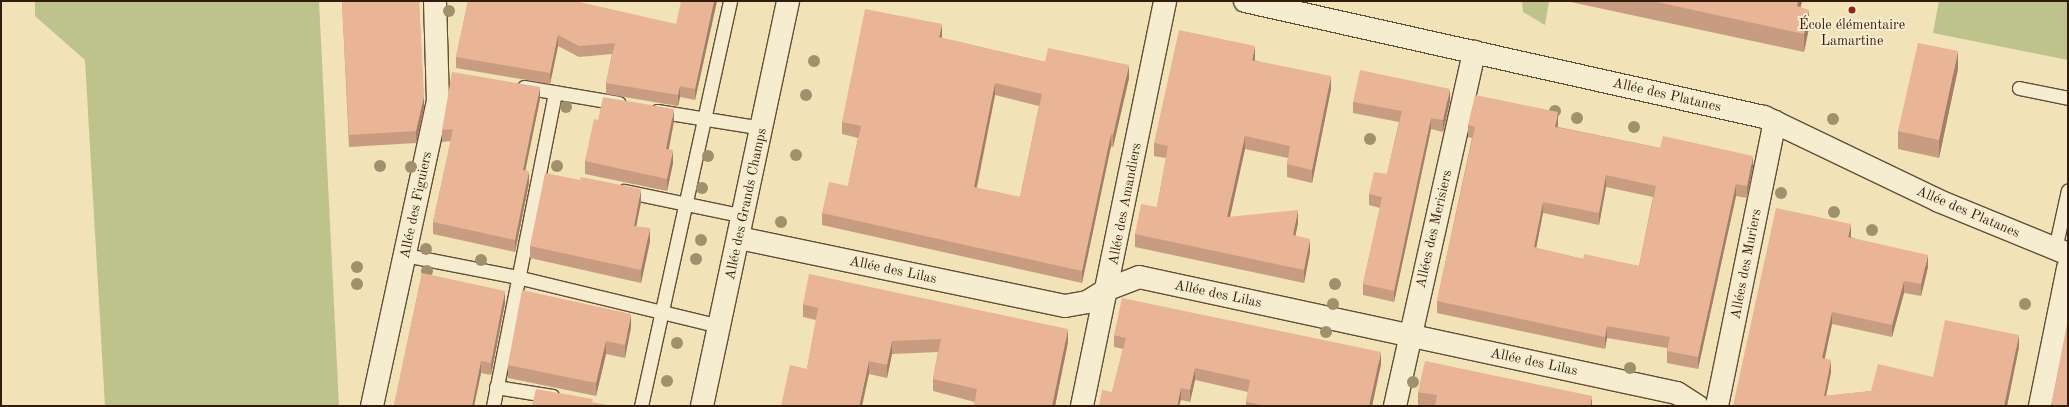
<!DOCTYPE html>
<html>
<head>
<meta charset="utf-8">
<style>
	body { margin:0 }
	#map { position:relative; width:2069px; height:407px; overflow:hidden; background:#f1e2b7; font-family:"Old Standard TT",serif }
	div>[style] { position:absolute }
	[style*='--x'] { left:calc(var(--x)*1px); top:calc(var(--y)*1px); width:calc(var(--w)*1px); rotate:calc(var(--a)*1deg) }
	.green>* { inset:0; background:#bec28b }
	.roads { filter:drop-shadow(1px 0 #624e36) drop-shadow(-1px 0 #624e36) drop-shadow(0 1px #624e36) drop-shadow(0 -1px #624e36) }
	.service>* { height:13px; margin:-6.5px; padding:0 6.5px; transform-origin:6.5px; border-radius:6.5px; background:#f6ecd0 }
	.minor>* { height:22px; margin:-11px; padding:0 11px; transform-origin:11px; border-radius:11px; background:#f6ecd0 }
	.trees>* { width:12px; height:12px; margin:-6px; border-radius:50%; background:#a0916d }
	.wall>* { inset:0; background:#c89c81 }
	.shaded-wall>* { inset:0; background:#a37f69 }
	.building>* { inset:0; background:#e9b596 }
	.dots>* { width:11px; height:11px; translate:-50% -50%; box-sizing:border-box; border:2px solid #f6ecd0; border-radius:50% }
	span { translate:-50% -50%; white-space:nowrap; text-align:center; line-height:1.15; -webkit-text-stroke:4px #f6ecd0; paint-order:stroke }
	.poi-label { font-size:14px; color:#331c0b }
	.street-label { font-size:14px; color:#331c0b }
	.frame { position:absolute; inset:0; border:2px solid #331c0b; pointer-events:none }
</style>
</head>
<body>
<div id="map">
	<div class="green">
		<div style="clip-path:polygon(35px 1px,319px 1px,339px 406px,105px 406px,85px 60px,35px 16px)"></div>
		<div style="clip-path:polygon(1522px 1px,1549px 1px,1545px 25px,1523px 12px)"></div>
		<div style="clip-path:polygon(1939px 1px,2068px 1px,2068px 60px,1933px 33px)"></div>
	</div>
	<div class="roads">
		<div class="service">
			<div style="--x:524;--y:87;--w:96;--a:9.6"></div>
			<div style="--x:2019;--y:88;--w:50;--a:11.5"></div>
			<div style="--x:657;--y:111;--w:106;--a:9.2"></div>
			<div style="--x:624;--y:191;--w:123;--a:11.8"></div>
			<div style="--x:2055;--y:249;--w:60;--a:-77.6"></div>
			<div style="--x:405;--y:255;--w:114;--a:11.1"></div>
			<div style="--x:517;--y:277;--w:209;--a:13.6"></div>
			<div style="--x:496;--y:387;--w:57;--a:9.1"></div>
			<div style="--x:493;--y:406;--w:320;--a:-78.8"></div>
			<div style="--x:641;--y:406;--w:415;--a:-77.6"></div>
		</div>
		<div class="minor">
			<div style="--x:1245;--y:1;--w:532;--a:12.6"></div>
			<div style="--x:1764;--y:117;--w:194;--a:25.6"></div>
			<div style="--x:1939;--y:201;--w:139;--a:22.3"></div>
			<div style="--x:739;--y:238;--w:333;--a:11.8"></div>
			<div style="--x:1065;--y:306;--w:22;--a:-10"></div>
			<div style="--x:1087;--y:302;--w:25;--a:-32"></div>
			<div style="--x:1108;--y:289;--w:33;--a:-21"></div>
			<div style="--x:1139;--y:277;--w:550;--a:12.17"></div>
			<div style="--x:1677;--y:393;--w:24;--a:33"></div>
			<div style="--x:372;--y:406;--w:311;--a:-77.8"></div>
			<div style="--x:438;--y:102;--w:101;--a:-91.7"></div>
			<div style="--x:702;--y:406;--w:414;--a:-78"></div>
			<div style="--x:1082;--y:406;--w:413;--a:-78.4"></div>
			<div style="--x:1395;--y:406;--w:363;--a:-77.4"></div>
			<div style="--x:1717;--y:406;--w:290;--a:-78.5"></div>
			<div style="--x:2040;--y:406;--w:141;--a:-78.5"></div>
		</div>
	</div>
	<div class="trees">
		<div style="left:449px;top:11px"></div>
		<div style="left:814px;top:61px"></div>
		<div style="left:806px;top:95px"></div>
		<div style="left:566px;top:107px"></div>
		<div style="left:1555px;top:111px"></div>
		<div style="left:1577px;top:118px"></div>
		<div style="left:1833px;top:119px"></div>
		<div style="left:1634px;top:127px"></div>
		<div style="left:1370px;top:139px"></div>
		<div style="left:796px;top:155px"></div>
		<div style="left:708px;top:156px"></div>
		<div style="left:380px;top:166px"></div>
		<div style="left:557px;top:166px"></div>
		<div style="left:411px;top:167px"></div>
		<div style="left:702px;top:188px"></div>
		<div style="left:1781px;top:193px"></div>
		<div style="left:1834px;top:212px"></div>
		<div style="left:781px;top:222px"></div>
		<div style="left:1872px;top:230px"></div>
		<div style="left:701px;top:240px"></div>
		<div style="left:426px;top:249px"></div>
		<div style="left:696px;top:259px"></div>
		<div style="left:481px;top:260px"></div>
		<div style="left:357px;top:267px"></div>
		<div style="left:427px;top:271px"></div>
		<div style="left:357px;top:284px"></div>
		<div style="left:1335px;top:284px"></div>
		<div style="left:1333px;top:304px"></div>
		<div style="left:2025px;top:304px"></div>
		<div style="left:1326px;top:332px"></div>
		<div style="left:677px;top:343px"></div>
		<div style="left:1630px;top:368px"></div>
		<div style="left:667px;top:381px"></div>
		<div style="left:1413px;top:382px"></div>
	</div>
	<div class="wall">
		<div style="clip-path:polygon(342px 1px,419px 1px,424px 108px,416px 143px,349px 147px)"></div>
		<div style="clip-path:polygon(468px 1px,676px 24px,717px 1px,695px 100px,680px 97px,678px 106px,606px 94px,606px 83px,612px 54px,579px 57px,558px 46px,550px 84px,456px 68px,456px 57px)"></div>
		<div style="clip-path:polygon(1566px 1px,1802px 1px,1800px 7px,1809px 28px,1804px 52px)"></div>
		<div style="clip-path:polygon(evenodd,942px 37px,942px 38px,1045px 62px,1129px 78px,1113px 147px,1111px 146px,1082px 283px,822px 225px,822px 213px,848px 186px,858px 138px,842px 134px,842px 122px,942px 37px,995px 95px,1039px 106px,1020px 197px,977px 188px,995px 95px)"></div>
		<div style="clip-path:polygon(1255px 59px,1255px 60px,1331px 89px,1312px 183px,1287px 177px,1287px 164px,1288px 158px,1245px 149px,1230px 217px,1298px 223px,1295px 236px,1310px 252px,1304px 283px,1135px 247px,1135px 234px,1157px 207px,1166px 158px,1154px 156px,1154px 143px)"></div>
		<div style="clip-path:polygon(1958px 69px,1939px 158px,1898px 149px,1898px 131px)"></div>
		<div style="clip-path:polygon(540px 99px,525px 170px,529px 183px,515px 252px,433px 234px,433px 222px,451px 141px,442px 142px,442px 130px)"></div>
		<div style="clip-path:polygon(1450px 101px,1443px 132px,1431px 129px,1394px 302px,1363px 295px,1363px 284px,1380px 208px,1369px 205px,1369px 194px,1387px 174px,1399px 122px,1353px 113px,1353px 102px)"></div>
		<div style="clip-path:polygon(598px 120px,674px 121px,669px 149px,673px 163px,667px 191px,585px 174px,585px 161px)"></div>
		<div style="clip-path:polygon(evenodd,1558px 124px,1558px 127px,1753px 167px,1747px 198px,1736px 196px,1698px 369px,1667px 363px,1667px 348px,1607px 338px,1605px 349px,1437px 313px,1437px 301px,1472px 138px,1468px 137px,1468px 125px,1558px 124px,1606px 187px,1653px 197px,1639px 266px,1583px 259px,1536px 248px,1543px 213px,1599px 225px,1606px 187px)"></div>
		<div style="clip-path:polygon(641px 202px,636px 226px,650px 241px,641px 283px,530px 258px,530px 246px)"></div>
		<div style="clip-path:polygon(1851px 236px,1851px 237px,1928px 267px,1921px 296px,1904px 293px,1892px 337px,1832px 324px,1825px 358px,1831px 372px,1826px 396px,1871px 391px,1933px 377px,2019px 347px,2007px 406px,1733px 406px)"></div>
		<div style="clip-path:polygon(422px 273px,505px 303px,491px 375px,481px 373px,474px 406px,394px 406px)"></div>
		<div style="clip-path:polygon(803px 304px,1068px 342px,1055px 406px,974px 406px,975px 402px,933px 391px,933px 379px,938px 352px,892px 354px,887px 378px,869px 374px,807px 369px,816px 320px,803px 317px)"></div>
		<div style="clip-path:polygon(631px 327px,625px 358px,606px 354px,596px 396px,508px 378px,508px 365px)"></div>
		<div style="clip-path:polygon(1114px 335px,1381px 364px,1372px 406px,1246px 406px,1246px 402px,1248px 392px,1195px 380px,1190px 402px,1181px 400px,1112px 392px,1123px 349px,1114px 347px)"></div>
		<div style="clip-path:polygon(1418px 392px,1592px 406px,1422px 406px,1418px 405px)"></div>
	</div>
	<div class="shaded-wall">
		<div style="clip-path:polygon(714px 1px,717px 1px,695px 100px,695px 89px)"></div>
		<div style="clip-path:polygon(1798px 1px,1802px 1px,1797px 25px,1797px 6px)"></div>
		<div style="clip-path:polygon(1809px 10px,1809px 28px,1804px 52px,1804px 34px)"></div>
		<div style="clip-path:polygon(942px 24px,942px 37px,939px 50px,939px 37px)"></div>
		<div style="clip-path:polygon(558px 35px,558px 46px,550px 84px,550px 73px)"></div>
		<div style="clip-path:polygon(1255px 46px,1255px 59px,1252px 72px,1252px 60px)"></div>
		<div style="clip-path:polygon(1958px 51px,1958px 69px,1939px 158px,1939px 140px)"></div>
		<div style="clip-path:polygon(1129px 65px,1129px 78px,1113px 147px,1113px 135px)"></div>
		<div style="clip-path:polygon(1331px 76px,1331px 89px,1312px 183px,1312px 170px)"></div>
		<div style="clip-path:polygon(995px 83px,995px 95px,974px 199px,974px 187px)"></div>
		<div style="clip-path:polygon(680px 86px,680px 97px,678px 106px,678px 95px)"></div>
		<div style="clip-path:polygon(540px 87px,540px 99px,523px 182px,523px 170px)"></div>
		<div style="clip-path:polygon(1450px 89px,1450px 101px,1443px 132px,1443px 120px)"></div>
		<div style="clip-path:polygon(424px 96px,424px 108px,416px 143px,416px 131px)"></div>
		<div style="clip-path:polygon(674px 109px,674px 121px,666px 161px,666px 149px)"></div>
		<div style="clip-path:polygon(1558px 112px,1558px 124px,1555px 138px,1555px 127px)"></div>
		<div style="clip-path:polygon(1431px 118px,1431px 129px,1394px 302px,1394px 291px)"></div>
		<div style="clip-path:polygon(1111px 134px,1111px 146px,1082px 283px,1082px 271px)"></div>
		<div style="clip-path:polygon(1245px 136px,1245px 149px,1227px 230px,1227px 217px)"></div>
		<div style="clip-path:polygon(673px 150px,673px 163px,667px 191px,667px 179px)"></div>
		<div style="clip-path:polygon(1753px 156px,1753px 167px,1747px 198px,1747px 186px)"></div>
		<div style="clip-path:polygon(529px 171px,529px 183px,515px 252px,515px 240px)"></div>
		<div style="clip-path:polygon(1606px 175px,1606px 187px,1599px 225px,1599px 213px)"></div>
		<div style="clip-path:polygon(1736px 184px,1736px 196px,1698px 369px,1698px 357px)"></div>
		<div style="clip-path:polygon(641px 189px,641px 202px,634px 238px,634px 226px)"></div>
		<div style="clip-path:polygon(1543px 202px,1543px 213px,1534px 259px,1534px 247px)"></div>
		<div style="clip-path:polygon(1298px 210px,1298px 223px,1293px 248px,1293px 235px)"></div>
		<div style="clip-path:polygon(1851px 224px,1851px 236px,1848px 249px,1848px 237px)"></div>
		<div style="clip-path:polygon(650px 228px,650px 241px,641px 283px,641px 270px)"></div>
		<div style="clip-path:polygon(1310px 239px,1310px 252px,1304px 283px,1304px 270px)"></div>
		<div style="clip-path:polygon(1928px 255px,1928px 267px,1921px 296px,1921px 284px)"></div>
		<div style="clip-path:polygon(1904px 281px,1904px 293px,1892px 337px,1892px 325px)"></div>
		<div style="clip-path:polygon(505px 291px,505px 303px,491px 375px,491px 363px)"></div>
		<div style="clip-path:polygon(1832px 312px,1832px 324px,1822px 370px,1822px 358px)"></div>
		<div style="clip-path:polygon(631px 314px,631px 327px,625px 358px,625px 345px)"></div>
		<div style="clip-path:polygon(1607px 326px,1607px 338px,1605px 349px,1605px 337px)"></div>
		<div style="clip-path:polygon(1068px 329px,1068px 342px,1055px 406px,1052px 406px)"></div>
		<div style="clip-path:polygon(2019px 335px,2019px 347px,2007px 406px,2004px 406px)"></div>
		<div style="clip-path:polygon(606px 341px,606px 354px,596px 396px,596px 383px)"></div>
		<div style="clip-path:polygon(892px 341px,892px 354px,887px 378px,887px 365px)"></div>
		<div style="clip-path:polygon(1381px 352px,1381px 364px,1372px 406px,1369px 406px)"></div>
		<div style="clip-path:polygon(1831px 360px,1831px 372px,1824px 406px,1824px 396px)"></div>
		<div style="clip-path:polygon(481px 361px,481px 373px,474px 406px,472px 406px)"></div>
		<div style="clip-path:polygon(869px 361px,869px 374px,862px 406px,859px 406px)"></div>
		<div style="clip-path:polygon(1195px 368px,1195px 380px,1190px 402px,1190px 390px)"></div>
		<div style="clip-path:polygon(1181px 388px,1181px 400px,1179px 406px,1177px 406px)"></div>
		<div style="clip-path:polygon(1592px 396px,1592px 406px,1590px 406px)"></div>
	</div>
	<div class="building">
		<div style="clip-path:polygon(342px 1px,419px 1px,424px 96px,416px 131px,349px 135px)"></div>
		<div style="clip-path:polygon(468px 1px,575px 1px,676px 24px,681px 1px,714px 1px,695px 89px,680px 86px,678px 95px,606px 83px,615px 43px,579px 46px,558px 35px,550px 73px,456px 57px)"></div>
		<div style="clip-path:polygon(1652px 1px,1798px 1px,1797px 6px,1809px 10px,1804px 34px)"></div>
		<div style="clip-path:polygon(evenodd,865px 9px,942px 24px,939px 37px,1045px 62px,1048px 48px,1129px 65px,1113px 135px,1111px 134px,1082px 271px,822px 213px,829px 182px,848px 186px,861px 126px,842px 122px,865px 9px,995px 83px,1042px 94px,1020px 197px,974px 187px,995px 83px)"></div>
		<div style="clip-path:polygon(1179px 30px,1255px 46px,1252px 60px,1331px 76px,1312px 170px,1287px 164px,1290px 146px,1245px 136px,1227px 217px,1298px 210px,1293px 235px,1310px 239px,1304px 270px,1135px 234px,1141px 204px,1157px 207px,1168px 146px,1154px 143px)"></div>
		<div style="clip-path:polygon(1918px 43px,1958px 51px,1939px 140px,1898px 131px)"></div>
		<div style="clip-path:polygon(1360px 70px,1450px 89px,1443px 120px,1431px 118px,1394px 291px,1363px 284px,1382px 197px,1369px 194px,1374px 172px,1387px 174px,1402px 111px,1353px 102px)"></div>
		<div style="clip-path:polygon(452px 72px,540px 87px,523px 170px,529px 171px,515px 240px,433px 222px,453px 129px,442px 130px)"></div>
		<div style="clip-path:polygon(evenodd,1475px 95px,1558px 112px,1555px 127px,1660px 148px,1663px 136px,1753px 156px,1747px 186px,1736px 184px,1698px 357px,1667px 351px,1670px 337px,1607px 326px,1605px 337px,1437px 301px,1475px 127px,1468px 125px,1475px 95px,1606px 175px,1656px 186px,1639px 266px,1584px 254px,1583px 259px,1534px 247px,1543px 202px,1599px 213px,1606px 175px)"></div>
		<div style="clip-path:polygon(603px 97px,674px 109px,666px 149px,673px 150px,667px 179px,585px 161px,594px 119px,598px 120px)"></div>
		<div style="clip-path:polygon(545px 173px,580px 180px,581px 177px,641px 189px,634px 226px,650px 228px,641px 270px,530px 246px)"></div>
		<div style="clip-path:polygon(1776px 208px,1851px 224px,1848px 237px,1928px 255px,1921px 284px,1904px 281px,1892px 325px,1832px 312px,1822px 358px,1831px 360px,1824px 396px,1871px 391px,1878px 364px,1933px 377px,1945px 320px,2019px 335px,2004px 406px,1733px 406px)"></div>
		<div style="clip-path:polygon(422px 273px,505px 291px,491px 363px,481px 361px,472px 406px,398px 406px,394px 405px)"></div>
		<div style="clip-path:polygon(809px 274px,1068px 329px,1052px 406px,974px 406px,977px 389px,933px 379px,941px 339px,892px 341px,887px 365px,869px 361px,859px 406px,781px 406px,790px 365px,807px 369px,818px 308px,803px 304px)"></div>
		<div style="clip-path:polygon(522px 290px,631px 314px,625px 345px,606px 341px,596px 383px,508px 365px)"></div>
		<div style="clip-path:polygon(1122px 298px,1381px 352px,1369px 406px,1266px 406px,1246px 402px,1250px 380px,1195px 368px,1190px 390px,1181px 388px,1177px 406px,1099px 406px,1102px 390px,1112px 392px,1126px 338px,1114px 335px)"></div>
		<div style="clip-path:polygon(2068px 319px,2068px 406px,2051px 406px)"></div>
		<div style="clip-path:polygon(1425px 361px,1592px 396px,1590px 406px,1435px 406px,1437px 395px,1418px 392px)"></div>
		<div style="clip-path:polygon(536px 389px,593px 399px,592px 402px,612px 406px,532px 406px)"></div>
	</div>
	<div class="dots">
		<div style="left:1852px;top:10px;background:#8f2418"></div>
	</div>
	<div class="poi-label">
		<span style="left:1852px;top:33px">École élémentaire<br>Lamartine</span>
	</div>
	<div class="street-label">
		<span style="left:1667px;top:95px;rotate:13deg">Allée des Platanes</span>
		<span style="left:746px;top:204px;rotate:-78deg">Allée des Grands Champs</span>
		<span style="left:1125px;top:204px;rotate:-79deg">Allée des Amandiers</span>
		<span style="left:416px;top:205px;rotate:-78deg">Allée des Figuiers</span>
		<span style="left:1968px;top:212px;rotate:23deg">Allée des Platanes</span>
		<span style="left:1434px;top:229px;rotate:-77deg">Allées des Merisiers</span>
		<span style="left:1746px;top:264px;rotate:-79deg">Allées des Muriers</span>
		<span style="left:893px;top:270px;rotate:12deg">Allée des Lilas</span>
		<span style="left:1218px;top:294px;rotate:12deg">Allée des Lilas</span>
		<span style="left:1534px;top:362px;rotate:12deg">Allée des Lilas</span>
	</div>
	<div class="frame"></div>
</div>
</body>
</html>
